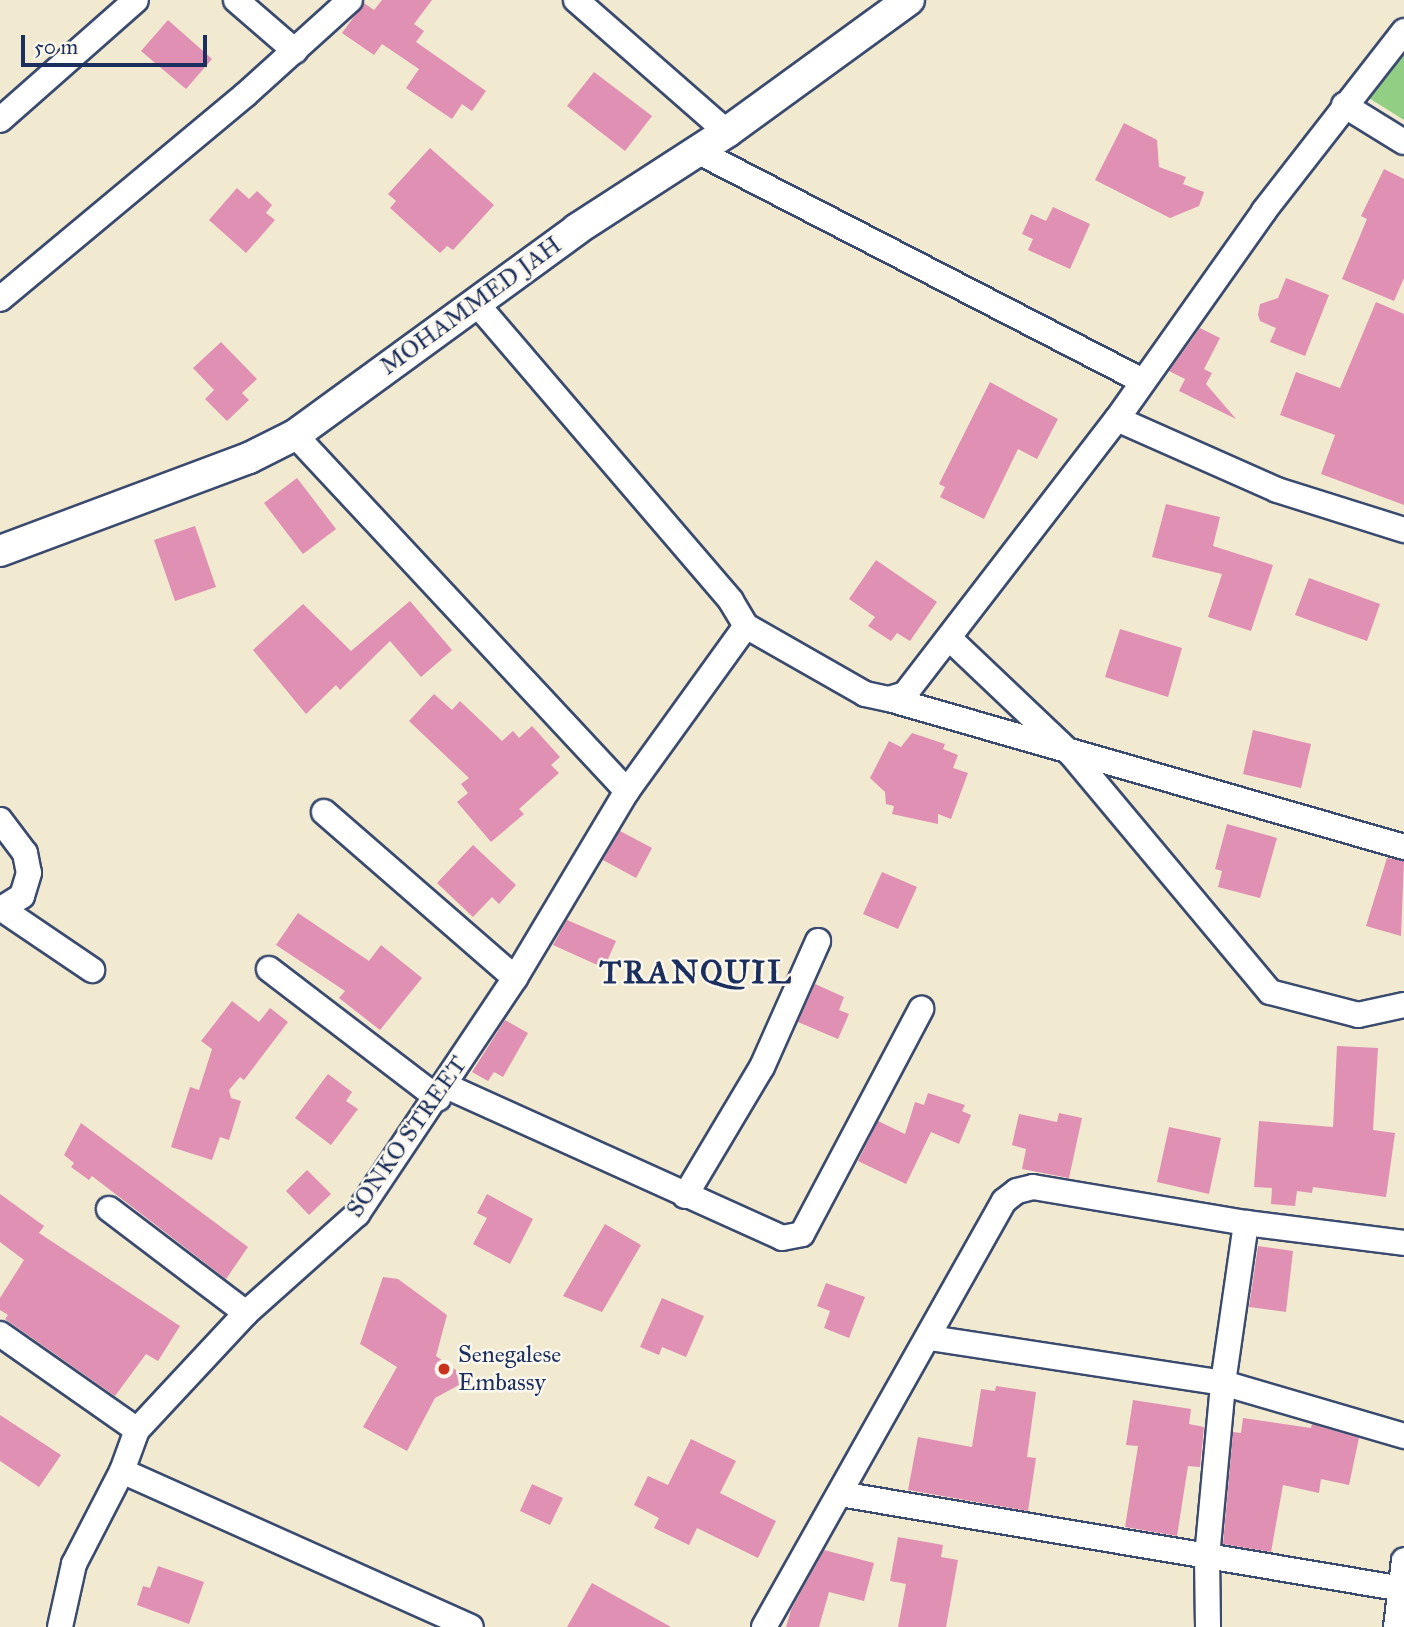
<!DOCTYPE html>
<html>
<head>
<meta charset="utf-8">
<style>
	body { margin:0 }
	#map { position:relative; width:1404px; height:1627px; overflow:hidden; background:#f1ead1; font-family:"IM FELL Great Primer",serif }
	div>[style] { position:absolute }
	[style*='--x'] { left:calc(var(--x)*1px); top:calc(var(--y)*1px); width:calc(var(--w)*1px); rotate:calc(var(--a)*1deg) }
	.green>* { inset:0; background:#92cf84 }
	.building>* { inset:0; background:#e090b3 }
	.roads { filter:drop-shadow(2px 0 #3b4b6f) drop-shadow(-2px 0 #3b4b6f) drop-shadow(0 2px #3b4b6f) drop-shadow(0 -2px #3b4b6f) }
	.minor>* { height:24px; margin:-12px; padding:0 12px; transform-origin:12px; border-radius:12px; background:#fff }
	.tertiary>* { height:30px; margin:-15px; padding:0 15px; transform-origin:15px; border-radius:15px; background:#fff }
	.dots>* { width:19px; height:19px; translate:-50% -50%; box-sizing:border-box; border:4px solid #fbf7ec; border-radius:50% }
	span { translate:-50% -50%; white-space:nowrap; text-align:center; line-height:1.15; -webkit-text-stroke:5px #fbf7ec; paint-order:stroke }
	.street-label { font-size:24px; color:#1b2f5e }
	.poi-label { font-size:24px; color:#1b2f5e }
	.left { translate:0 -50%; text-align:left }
	.district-label { font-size:32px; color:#1b2f5e; font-weight:700; letter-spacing:2px }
	.scale { position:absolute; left:21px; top:35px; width:186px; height:32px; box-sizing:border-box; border:4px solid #1b2f5e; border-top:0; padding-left:9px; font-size:21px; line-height:24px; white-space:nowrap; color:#1b2f5e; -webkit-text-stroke:5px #fbf7ec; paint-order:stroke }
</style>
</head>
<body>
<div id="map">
	<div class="green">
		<div style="clip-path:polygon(1404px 47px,1404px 120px,1361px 93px)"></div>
	</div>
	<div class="building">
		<div style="clip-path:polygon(382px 0,432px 0,414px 24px,424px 31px,416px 42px,486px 91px,472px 111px,462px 104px,452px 119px,406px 88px,419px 69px,382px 44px,374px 55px,342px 33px,364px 3px,374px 10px)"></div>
		<div style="clip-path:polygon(168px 20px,212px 59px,186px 89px,141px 51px)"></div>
		<div style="clip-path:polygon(594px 72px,652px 116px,625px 151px,567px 106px)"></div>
		<div style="clip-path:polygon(1124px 123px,1157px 140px,1159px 167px,1186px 177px,1183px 184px,1204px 192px,1199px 206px,1170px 218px,1095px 180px)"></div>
		<div style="clip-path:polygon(430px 148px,494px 205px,453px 250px,447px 246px,440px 253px,390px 208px,396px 201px,388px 194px)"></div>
		<div style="clip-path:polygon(1384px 169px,1404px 179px,1404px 278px,1394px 301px,1342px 279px,1367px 219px,1361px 216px)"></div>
		<div style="clip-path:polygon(237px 188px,249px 199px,257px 191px,272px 205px,266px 213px,275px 220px,246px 253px,209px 220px)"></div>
		<div style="clip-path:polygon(1053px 207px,1090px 224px,1070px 269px,1028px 250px,1033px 239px,1022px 234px,1031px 214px,1046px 221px)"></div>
		<div style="clip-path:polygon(1286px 278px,1329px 295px,1305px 356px,1270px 342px,1276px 328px,1260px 321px,1258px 315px,1260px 304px,1278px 298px)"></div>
		<div style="clip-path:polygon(1376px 302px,1404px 314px,1404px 505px,1321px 474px,1335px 435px,1280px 415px,1296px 372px,1340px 388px)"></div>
		<div style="clip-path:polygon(1200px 328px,1220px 338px,1204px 369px,1212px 373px,1206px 384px,1236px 419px,1179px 391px,1185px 379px,1169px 371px)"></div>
		<div style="clip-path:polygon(221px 342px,257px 379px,242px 393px,249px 400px,227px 421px,205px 399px,214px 390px,193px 368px)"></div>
		<div style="clip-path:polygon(990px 382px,1058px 419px,1037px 459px,1018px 449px,984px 519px,940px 497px,945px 487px,939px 484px)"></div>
		<div style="clip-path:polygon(297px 478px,336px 529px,303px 554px,264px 503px)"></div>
		<div style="clip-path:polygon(1166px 504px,1220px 517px,1213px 546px,1273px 565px,1251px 631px,1208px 617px,1222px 574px,1152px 557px)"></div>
		<div style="clip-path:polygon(195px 526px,216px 587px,175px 601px,154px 540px)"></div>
		<div style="clip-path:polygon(876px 560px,937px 602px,910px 641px,897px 633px,891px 641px,868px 626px,875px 617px,849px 599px)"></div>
		<div style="clip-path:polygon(1309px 578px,1380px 604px,1367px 641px,1295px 615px)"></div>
		<div style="clip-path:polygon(410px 601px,452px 650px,421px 677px,390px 641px,340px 690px,336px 685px,306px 714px,253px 650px,303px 604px,351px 651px)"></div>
		<div style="clip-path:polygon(1120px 629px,1182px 648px,1168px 697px,1105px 677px)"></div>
		<div style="clip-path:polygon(434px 694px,452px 710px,460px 701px,502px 741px,513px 731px,519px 738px,532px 726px,560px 757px,551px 765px,559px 773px,519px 809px,524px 814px,491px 842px,457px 802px,468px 793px,461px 784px,469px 778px,409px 721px)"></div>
		<div style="clip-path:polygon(1253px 730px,1311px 744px,1301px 788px,1243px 774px)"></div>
		<div style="clip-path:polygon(912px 733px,945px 744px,943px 749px,958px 755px,953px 768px,968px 773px,951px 819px,938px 814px,938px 824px,892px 814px,894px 806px,886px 804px,885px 792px,870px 778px,889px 741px,901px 747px)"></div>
		<div style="clip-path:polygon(1227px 824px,1277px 838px,1260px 898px,1218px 887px,1222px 871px,1215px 869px)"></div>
		<div style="clip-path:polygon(620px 831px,652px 848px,636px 878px,603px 860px)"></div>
		<div style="clip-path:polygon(473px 845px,516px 885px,499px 904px,492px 897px,473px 917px,437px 883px)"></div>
		<div style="clip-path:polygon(1387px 858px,1404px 861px,1401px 936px,1366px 926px)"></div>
		<div style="clip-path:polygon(882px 872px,917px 887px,898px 929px,863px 914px)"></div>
		<div style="clip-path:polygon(298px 913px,369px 961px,381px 945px,422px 978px,380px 1030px,339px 998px,345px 991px,276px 945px)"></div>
		<div style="clip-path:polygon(567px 920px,616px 941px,604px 968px,553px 945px)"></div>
		<div style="clip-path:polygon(815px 984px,844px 997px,839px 1010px,849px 1014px,838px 1039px,798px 1022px)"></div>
		<div style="clip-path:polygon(232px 1001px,259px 1022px,270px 1008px,288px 1022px,244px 1080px,240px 1077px,229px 1090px,231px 1098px,241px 1101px,229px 1140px,220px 1137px,212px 1160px,171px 1147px,190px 1087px,199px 1090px,212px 1049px,201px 1041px)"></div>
		<div style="clip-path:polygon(505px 1020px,528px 1033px,503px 1077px,494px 1072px,488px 1081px,472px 1072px)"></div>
		<div style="clip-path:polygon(1337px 1046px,1378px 1048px,1373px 1130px,1395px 1133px,1386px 1197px,1313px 1187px,1312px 1193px,1297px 1191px,1295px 1206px,1271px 1204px,1272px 1188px,1254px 1187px,1259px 1121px,1333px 1127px)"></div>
		<div style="clip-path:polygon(328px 1074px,352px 1092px,346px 1101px,358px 1109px,331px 1145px,295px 1118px)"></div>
		<div style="clip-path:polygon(928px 1093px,965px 1105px,962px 1111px,971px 1115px,959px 1144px,931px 1132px,906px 1184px,858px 1161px,878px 1121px,905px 1134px,915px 1102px,924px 1105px)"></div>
		<div style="clip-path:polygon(1059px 1113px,1082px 1118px,1069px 1178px,1022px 1169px,1026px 1149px,1012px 1145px,1019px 1114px,1057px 1122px)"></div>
		<div style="clip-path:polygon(81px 1123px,248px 1247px,226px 1279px,92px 1176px,89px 1180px,71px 1167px,74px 1163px,64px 1155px)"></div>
		<div style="clip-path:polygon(1169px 1127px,1221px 1138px,1209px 1194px,1157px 1182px)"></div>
		<div style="clip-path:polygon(307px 1170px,331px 1194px,309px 1215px,286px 1191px)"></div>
		<div style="clip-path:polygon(0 1194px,44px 1226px,39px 1233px,180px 1326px,158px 1361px,146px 1354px,115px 1396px,5px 1319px,8px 1315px,0 1310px,0 1298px,24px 1260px,0 1242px)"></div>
		<div style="clip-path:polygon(487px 1194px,533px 1219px,510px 1264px,473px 1244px,487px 1218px,477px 1213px)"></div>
		<div style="clip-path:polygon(605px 1224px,641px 1245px,602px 1312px,563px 1296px)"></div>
		<div style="clip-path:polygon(1258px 1246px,1293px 1251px,1286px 1312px,1249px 1307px)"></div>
		<div style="clip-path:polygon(383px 1277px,398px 1279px,447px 1315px,436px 1356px,456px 1370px,459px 1385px,435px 1398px,407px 1451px,363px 1427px,397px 1367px,360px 1344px)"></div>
		<div style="clip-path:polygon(826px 1283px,865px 1297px,849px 1338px,824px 1328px,830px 1311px,817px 1306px)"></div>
		<div style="clip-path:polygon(662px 1298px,704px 1316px,686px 1357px,662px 1347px,659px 1355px,640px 1347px)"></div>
		<div style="clip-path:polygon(996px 1386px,1036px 1392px,1027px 1457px,1036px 1458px,1028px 1511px,908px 1490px,918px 1437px,972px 1447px,981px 1389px,995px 1391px)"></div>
		<div style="clip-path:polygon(1133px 1400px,1191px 1409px,1189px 1424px,1204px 1427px,1200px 1467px,1188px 1466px,1177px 1536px,1125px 1527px,1138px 1446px,1126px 1445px)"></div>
		<div style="clip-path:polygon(0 1415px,61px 1455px,39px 1487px,0 1461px)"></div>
		<div style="clip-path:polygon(1243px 1418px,1311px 1428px,1312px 1424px,1359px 1438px,1349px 1485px,1321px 1479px,1319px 1493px,1283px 1485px,1271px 1552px,1223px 1544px,1233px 1432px,1241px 1433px)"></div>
		<div style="clip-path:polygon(691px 1439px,736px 1461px,720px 1493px,776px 1521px,758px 1558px,697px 1528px,689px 1545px,654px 1528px,659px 1518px,634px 1505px,648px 1476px,668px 1485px)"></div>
		<div style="clip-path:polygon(532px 1484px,563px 1498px,550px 1525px,520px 1511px)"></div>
		<div style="clip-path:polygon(898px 1537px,943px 1545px,941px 1557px,958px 1560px,946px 1627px,898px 1627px,906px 1584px,890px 1581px)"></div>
		<div style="clip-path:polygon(824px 1550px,874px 1563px,864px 1601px,829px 1592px,819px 1627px,786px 1627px,791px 1610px)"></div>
		<div style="clip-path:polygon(158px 1566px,204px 1582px,189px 1624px,137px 1605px,143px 1586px,150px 1588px)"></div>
		<div style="clip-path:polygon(592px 1583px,671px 1627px,567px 1627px)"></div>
	</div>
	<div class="roads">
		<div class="minor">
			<div style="--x:236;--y:0;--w:78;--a:40.8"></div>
			<div style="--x:576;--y:0;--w:201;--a:41.2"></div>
			<div style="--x:1344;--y:105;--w:70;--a:31.7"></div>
			<div style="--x:0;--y:120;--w:181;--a:-41.4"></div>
			<div style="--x:697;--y:151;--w:499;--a:27.3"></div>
			<div style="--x:0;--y:299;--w:320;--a:-39.8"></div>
			<div style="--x:246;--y:94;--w:140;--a:-42.1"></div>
			<div style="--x:476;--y:303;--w:392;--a:49.4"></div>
			<div style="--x:731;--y:601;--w:29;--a:59"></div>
			<div style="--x:746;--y:626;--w:137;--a:29.7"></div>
			<div style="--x:865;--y:694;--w:25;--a:12"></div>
			<div style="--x:889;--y:699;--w:17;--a:-17"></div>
			<div style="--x:905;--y:694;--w:347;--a:-52.4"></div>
			<div style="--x:1117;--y:419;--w:255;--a:-54.7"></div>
			<div style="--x:1264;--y:211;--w:228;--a:-52.1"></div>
			<div style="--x:1117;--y:419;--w:175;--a:23.9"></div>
			<div style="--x:1277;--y:490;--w:133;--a:17.5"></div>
			<div style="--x:295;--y:435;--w:487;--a:47"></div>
			<div style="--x:950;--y:639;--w:167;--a:43.5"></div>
			<div style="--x:1071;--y:754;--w:310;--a:50.1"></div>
			<div style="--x:1270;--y:992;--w:91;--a:14.6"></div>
			<div style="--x:1358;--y:1015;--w:47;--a:-12.3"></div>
			<div style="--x:889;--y:699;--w:536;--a:16.03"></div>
			<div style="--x:324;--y:812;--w:253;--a:41"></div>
			<div style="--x:0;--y:820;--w:41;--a:52.9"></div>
			<div style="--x:25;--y:853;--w:20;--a:79"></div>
			<div style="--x:29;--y:873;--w:24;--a:107"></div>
			<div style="--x:22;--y:896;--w:26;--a:148"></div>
			<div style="--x:2;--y:909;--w:109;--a:34.1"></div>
			<div style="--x:269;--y:969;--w:213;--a:37.4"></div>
			<div style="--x:446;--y:1086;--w:369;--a:24.3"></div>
			<div style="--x:782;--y:1238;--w:20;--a:-11"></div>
			<div style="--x:802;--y:1234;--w:255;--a:-62.1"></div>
			<div style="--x:685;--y:1196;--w:150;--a:-59.2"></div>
			<div style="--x:762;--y:1067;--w:138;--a:-66"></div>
			<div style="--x:109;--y:1209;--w:172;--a:37.2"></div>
			<div style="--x:0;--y:1334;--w:167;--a:35"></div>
			<div style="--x:930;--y:1338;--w:296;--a:8.7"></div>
			<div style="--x:1223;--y:1383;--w:189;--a:16.3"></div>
			<div style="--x:122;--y:1471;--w:382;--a:24.1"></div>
			<div style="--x:840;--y:1494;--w:571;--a:9.58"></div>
			<div style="--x:60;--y:1627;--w:65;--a:-77.5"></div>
			<div style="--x:74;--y:1564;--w:105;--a:-62.7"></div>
			<div style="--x:122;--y:1471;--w:44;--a:-69.9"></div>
			<div style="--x:137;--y:1430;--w:160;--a:-47"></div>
			<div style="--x:246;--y:1313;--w:149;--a:-41.7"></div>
			<div style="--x:357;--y:1214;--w:284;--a:-56.2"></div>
			<div style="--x:515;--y:978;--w:218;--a:-59.1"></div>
			<div style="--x:627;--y:791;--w:203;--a:-54.2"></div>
			<div style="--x:764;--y:1627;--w:489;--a:-60.6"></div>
			<div style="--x:1004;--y:1201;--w:16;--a:-38"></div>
			<div style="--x:1017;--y:1191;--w:16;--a:-14"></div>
			<div style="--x:1033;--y:1187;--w:216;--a:9.6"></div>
			<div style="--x:1246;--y:1223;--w:159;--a:7.2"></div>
			<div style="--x:1208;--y:1627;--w:70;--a:-90.8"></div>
			<div style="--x:1207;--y:1557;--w:175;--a:-84.7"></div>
			<div style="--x:1223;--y:1383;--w:162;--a:-81.8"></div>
			<div style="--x:1396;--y:1627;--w:67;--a:-83.2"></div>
		</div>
		<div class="tertiary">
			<div style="--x:0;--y:551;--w:266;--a:-20.5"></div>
			<div style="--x:249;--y:458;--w:51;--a:-26.6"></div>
			<div style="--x:295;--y:435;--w:349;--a:-36.1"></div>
			<div style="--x:577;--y:229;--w:179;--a:-32.9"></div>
			<div style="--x:727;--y:132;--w:225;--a:-36"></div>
		</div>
	</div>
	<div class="dots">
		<div style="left:444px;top:1369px;background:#c8321e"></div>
	</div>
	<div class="street-label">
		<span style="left:471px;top:306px;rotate:-36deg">MOHAMMED JAH</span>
		<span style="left:407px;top:1137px;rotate:-55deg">SONKO STREET</span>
	</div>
	<div class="poi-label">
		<span class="left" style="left:458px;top:1369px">Senegalese<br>Embassy</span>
	</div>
	<div class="district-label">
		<span style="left:696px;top:973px">TRANQUIL</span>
	</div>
	<div class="scale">50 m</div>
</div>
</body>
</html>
